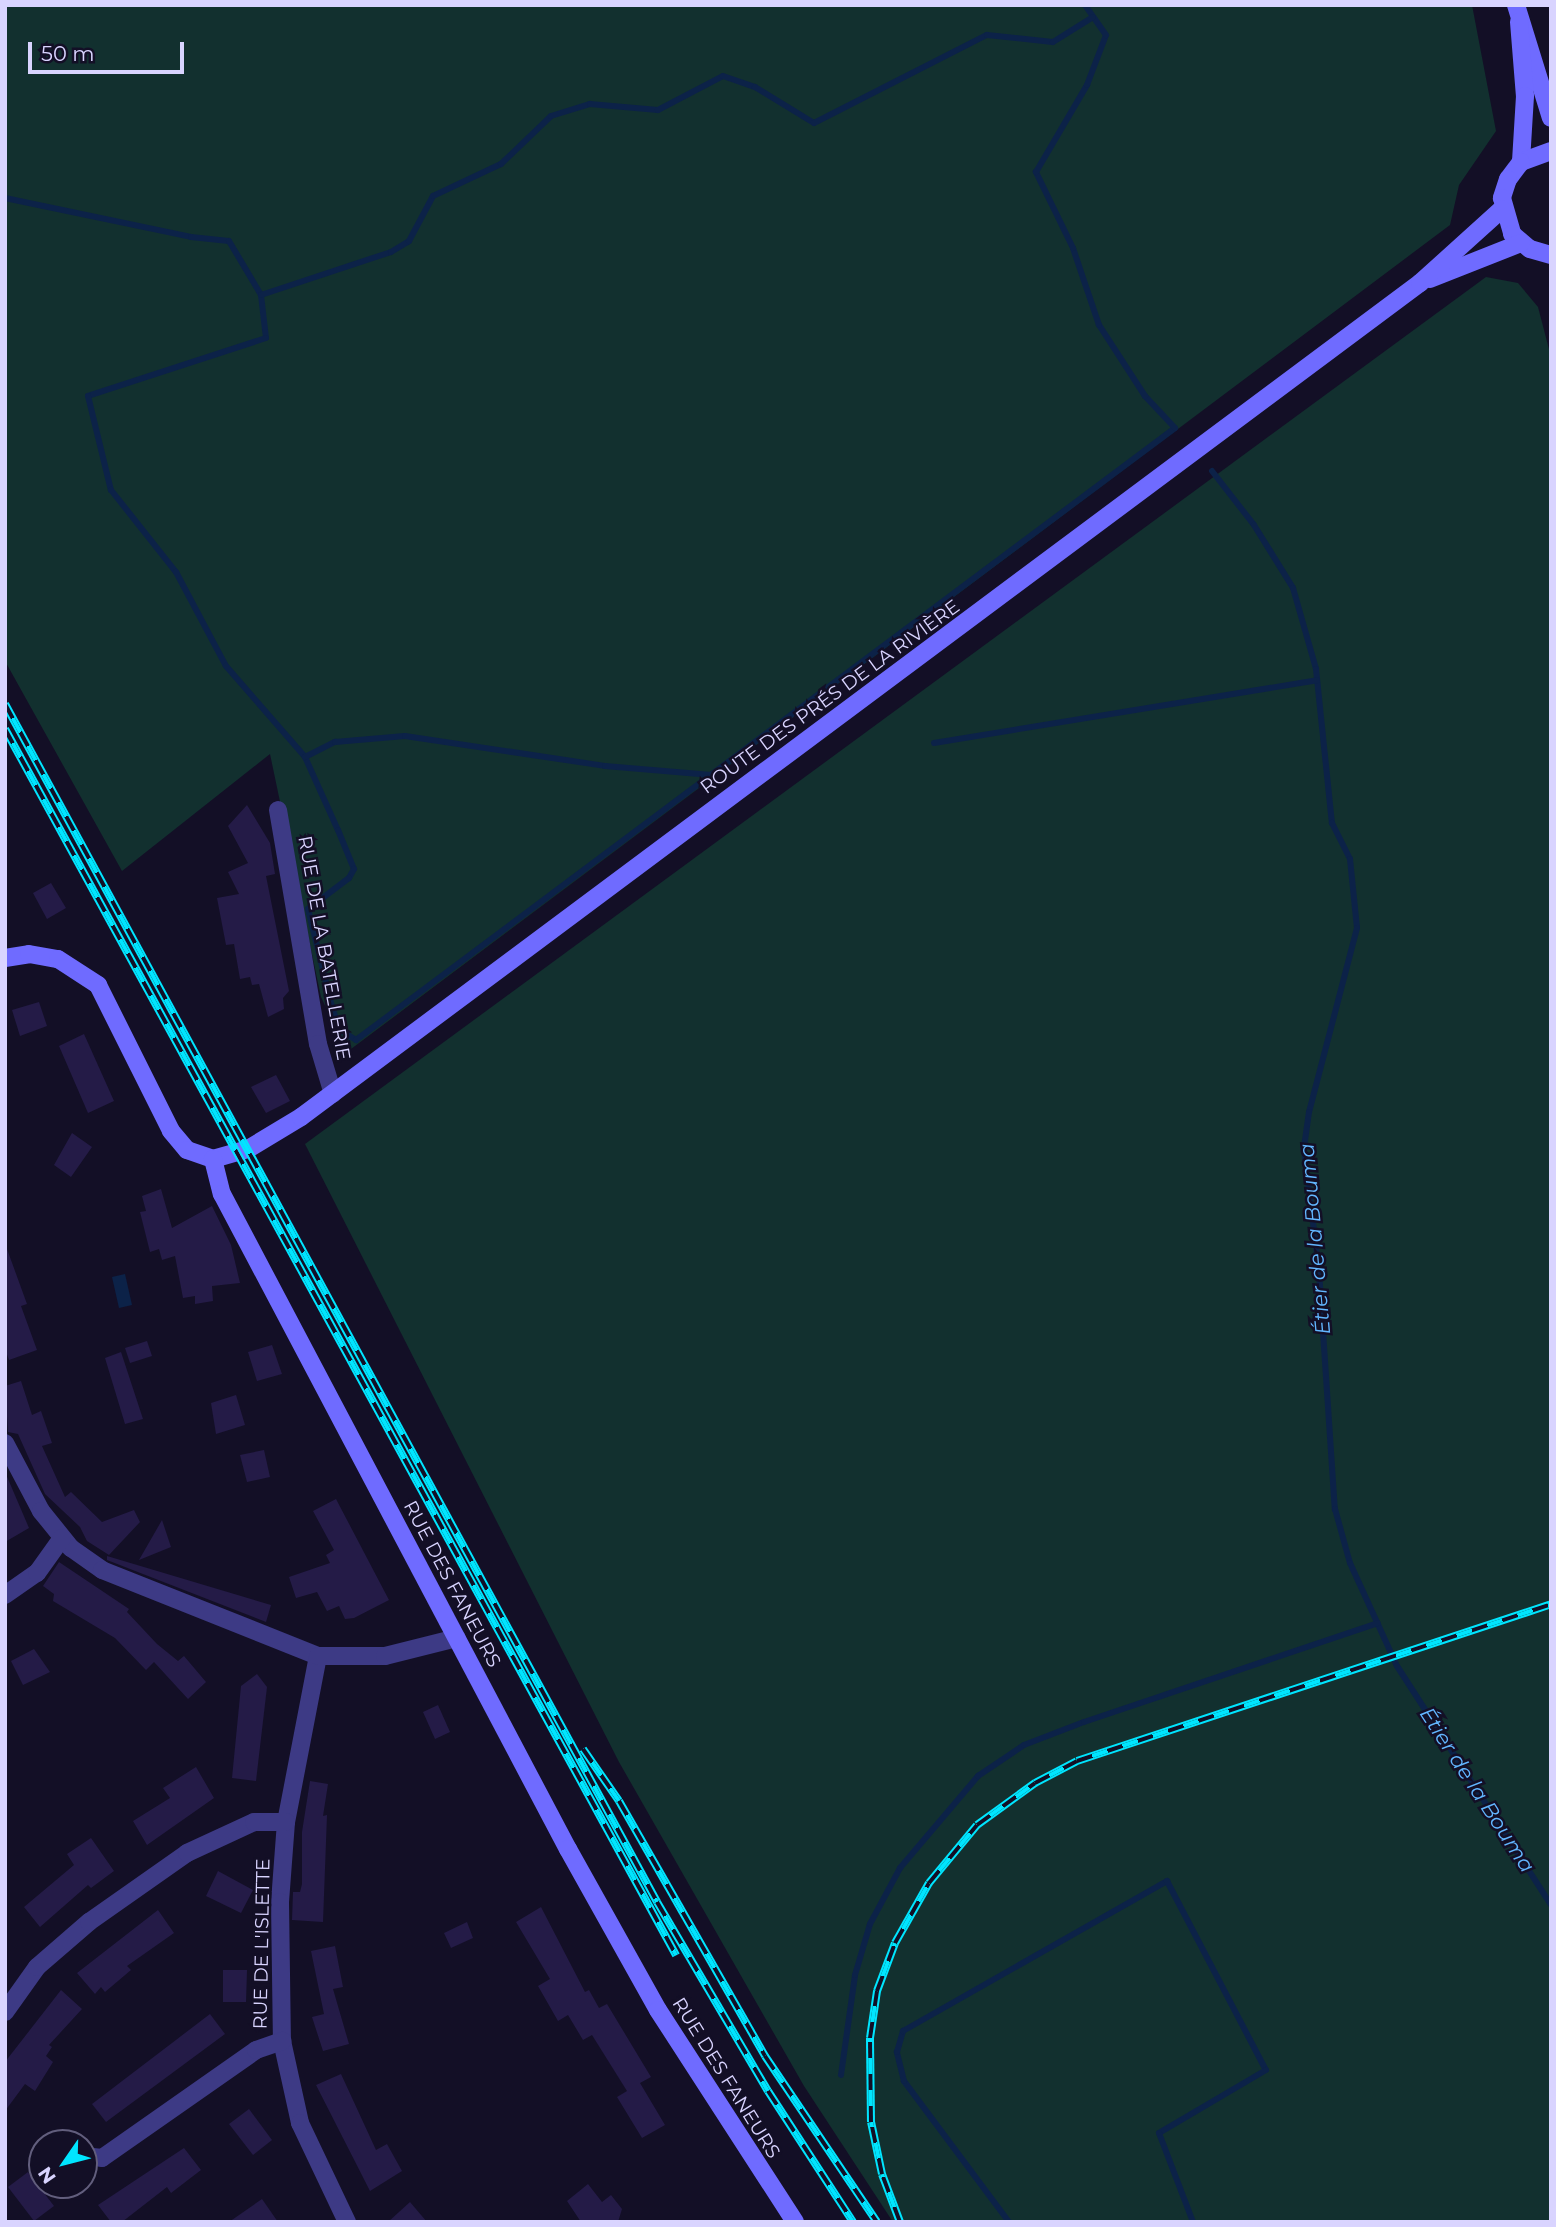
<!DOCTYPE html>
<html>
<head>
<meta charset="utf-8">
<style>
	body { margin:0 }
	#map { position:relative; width:1556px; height:2227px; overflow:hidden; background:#130f26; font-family:Montserrat,sans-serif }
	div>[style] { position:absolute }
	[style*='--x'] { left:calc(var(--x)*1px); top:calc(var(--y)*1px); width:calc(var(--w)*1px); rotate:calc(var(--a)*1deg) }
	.green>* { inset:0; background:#12302f }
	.water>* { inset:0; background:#0c2248 }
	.stream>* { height:6px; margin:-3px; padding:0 3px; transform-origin:3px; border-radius:3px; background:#0c2248 }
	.building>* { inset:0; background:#241b47 }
	.street>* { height:18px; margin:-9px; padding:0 9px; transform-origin:9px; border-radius:9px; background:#3d3a85 }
	.secondary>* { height:18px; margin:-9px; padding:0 9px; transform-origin:9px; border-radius:9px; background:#6f6bff }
	.rail>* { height:8px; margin-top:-4px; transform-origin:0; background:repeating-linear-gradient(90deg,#130f26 0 16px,#00e5ff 0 32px); box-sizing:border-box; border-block:2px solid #00e5ff }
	span { translate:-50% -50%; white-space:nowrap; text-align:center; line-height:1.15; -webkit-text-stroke:5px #130f26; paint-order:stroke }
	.street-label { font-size:19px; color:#d9d4ff }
	.water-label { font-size:21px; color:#62b6ff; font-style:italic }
	.frame { position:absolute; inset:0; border:7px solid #d9d4ff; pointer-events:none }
	.north { position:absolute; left:28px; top:2129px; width:70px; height:70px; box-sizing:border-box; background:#130f26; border:2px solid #625e7d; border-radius:50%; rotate:235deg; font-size:19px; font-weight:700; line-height:28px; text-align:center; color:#d9d4ff }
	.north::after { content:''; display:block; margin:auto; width:24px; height:32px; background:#00e5ff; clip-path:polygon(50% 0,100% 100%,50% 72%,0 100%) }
	.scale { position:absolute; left:28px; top:42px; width:156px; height:32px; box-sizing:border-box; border:4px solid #d9d4ff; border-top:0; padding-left:9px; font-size:21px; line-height:24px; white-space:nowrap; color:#d9d4ff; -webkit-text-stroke:5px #130f26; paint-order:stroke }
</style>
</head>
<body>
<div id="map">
	<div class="green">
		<div style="clip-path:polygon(5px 5px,1472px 5px,1496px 131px,1459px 185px,1450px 225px,347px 1052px,321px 997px,270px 754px,122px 871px,5px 661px)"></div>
		<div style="clip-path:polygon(1486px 277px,1518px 283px,1538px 307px,1551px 357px,1551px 2222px,893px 2222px,804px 2086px,619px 1762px,305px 1144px)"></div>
	</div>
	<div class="water">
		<div style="clip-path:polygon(125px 1274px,132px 1305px,119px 1308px,112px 1277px)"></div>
	</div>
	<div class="stream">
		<div style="--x:5;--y:198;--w:190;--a:11.8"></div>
		<div style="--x:191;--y:237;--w:38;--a:6"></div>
		<div style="--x:229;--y:241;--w:63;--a:59.3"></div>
		<div style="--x:261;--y:295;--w:43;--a:83.4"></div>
		<div style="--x:266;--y:338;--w:187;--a:162"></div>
		<div style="--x:88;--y:396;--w:97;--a:76.3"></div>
		<div style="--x:111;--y:490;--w:105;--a:51.6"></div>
		<div style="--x:176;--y:572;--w:106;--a:62"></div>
		<div style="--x:226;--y:666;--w:121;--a:49"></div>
		<div style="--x:305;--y:757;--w:80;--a:65.7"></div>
		<div style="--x:338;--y:830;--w:42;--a:67.7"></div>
		<div style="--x:354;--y:869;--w:10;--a:119"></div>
		<div style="--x:349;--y:878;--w:51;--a:142.9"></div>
		<div style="--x:308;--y:909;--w:101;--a:76.2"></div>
		<div style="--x:332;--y:1007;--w:24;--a:71"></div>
		<div style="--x:340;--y:1030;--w:19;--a:32"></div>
		<div style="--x:356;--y:1040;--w:1022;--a:-36.77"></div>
		<div style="--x:1175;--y:428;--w:44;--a:-133.2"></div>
		<div style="--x:1145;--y:396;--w:85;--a:-122.9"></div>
		<div style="--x:1099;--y:325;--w:81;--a:-108.7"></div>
		<div style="--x:1073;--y:248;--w:85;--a:-116"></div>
		<div style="--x:1036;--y:172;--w:101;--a:-59.6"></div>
		<div style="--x:1087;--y:85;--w:53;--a:-69.2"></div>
		<div style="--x:1106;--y:35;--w:37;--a:-125"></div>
		<div style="--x:261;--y:295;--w:137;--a:-18.3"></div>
		<div style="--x:391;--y:252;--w:21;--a:-31"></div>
		<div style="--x:409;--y:241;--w:51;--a:-61.9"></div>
		<div style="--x:433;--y:196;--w:75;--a:-25.2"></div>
		<div style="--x:501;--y:164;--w:69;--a:-43.8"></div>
		<div style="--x:551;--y:116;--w:41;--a:-17.1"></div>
		<div style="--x:590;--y:104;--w:68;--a:5"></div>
		<div style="--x:658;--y:110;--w:73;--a:-27.6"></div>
		<div style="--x:723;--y:76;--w:34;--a:19"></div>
		<div style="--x:755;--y:87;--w:69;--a:31.4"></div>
		<div style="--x:814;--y:123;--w:194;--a:-27"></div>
		<div style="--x:987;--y:35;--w:66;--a:6.1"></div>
		<div style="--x:1053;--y:42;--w:47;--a:-32"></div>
		<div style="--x:1212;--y:471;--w:68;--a:52.1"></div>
		<div style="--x:1254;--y:525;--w:74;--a:58.2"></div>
		<div style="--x:1293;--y:588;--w:84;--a:74.1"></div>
		<div style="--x:1316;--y:669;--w:155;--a:84.1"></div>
		<div style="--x:1332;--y:823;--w:40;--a:63.4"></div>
		<div style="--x:1350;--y:859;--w:69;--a:84.2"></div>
		<div style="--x:1357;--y:928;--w:190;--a:104.6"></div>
		<div style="--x:1309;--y:1112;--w:37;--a:98"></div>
		<div style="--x:1304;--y:1149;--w:123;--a:83"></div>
		<div style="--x:1319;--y:1271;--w:239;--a:86.2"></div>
		<div style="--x:1335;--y:1509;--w:56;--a:74.5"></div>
		<div style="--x:1350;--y:1563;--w:113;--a:65.5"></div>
		<div style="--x:1397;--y:1666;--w:284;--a:57.2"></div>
		<div style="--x:934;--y:743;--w:388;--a:-9.3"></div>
		<div style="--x:305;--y:757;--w:34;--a:-27"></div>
		<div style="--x:335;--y:742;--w:70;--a:-4.9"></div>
		<div style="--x:405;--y:736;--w:202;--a:8.5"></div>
		<div style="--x:605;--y:766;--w:107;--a:4.8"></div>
		<div style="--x:841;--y:2075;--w:101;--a:-82"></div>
		<div style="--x:855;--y:1975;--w:53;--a:-73.6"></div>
		<div style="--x:870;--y:1924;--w:64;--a:-61.8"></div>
		<div style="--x:900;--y:1868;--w:121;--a:-49.7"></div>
		<div style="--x:978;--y:1776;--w:55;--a:-34"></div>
		<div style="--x:1024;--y:1745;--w:64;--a:-21"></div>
		<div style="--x:1084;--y:1722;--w:310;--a:-18.6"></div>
		<div style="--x:1009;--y:2222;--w:176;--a:-126.7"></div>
		<div style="--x:904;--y:2081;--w:30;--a:-104"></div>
		<div style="--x:897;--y:2052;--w:22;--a:-74"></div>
		<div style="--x:903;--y:2031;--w:304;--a:-29.6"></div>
		<div style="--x:1167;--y:1881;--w:213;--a:62.4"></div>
		<div style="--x:1266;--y:2070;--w:124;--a:149.5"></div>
		<div style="--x:1159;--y:2133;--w:95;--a:69.1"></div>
	</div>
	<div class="building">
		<div style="clip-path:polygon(247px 805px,270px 843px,275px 874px,266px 876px,289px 991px,283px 998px,284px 1009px,268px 1017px,259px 984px,252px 985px,250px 977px,240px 979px,234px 944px,226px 945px,217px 898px,239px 894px,228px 872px,248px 863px,228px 826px)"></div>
		<div style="clip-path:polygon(51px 883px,66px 908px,47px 919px,33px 893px)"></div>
		<div style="clip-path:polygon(39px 1002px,47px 1026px,20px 1036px,12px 1010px)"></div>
		<div style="clip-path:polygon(84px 1034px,114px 1101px,88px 1113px,59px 1046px)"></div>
		<div style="clip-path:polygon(276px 1075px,290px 1101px,266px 1113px,251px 1087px)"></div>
		<div style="clip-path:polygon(72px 1133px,92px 1147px,71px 1177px,54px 1165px)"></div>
		<div style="clip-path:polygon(161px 1189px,172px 1228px,212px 1206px,231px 1245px,240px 1283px,212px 1286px,213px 1301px,195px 1304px,195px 1296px,183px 1298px,175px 1256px,162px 1260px,159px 1249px,150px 1252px,140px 1212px,146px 1211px,142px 1196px)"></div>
		<div style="clip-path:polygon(7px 1249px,27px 1304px,21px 1306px,37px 1350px,9px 1360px,5px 1349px)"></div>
		<div style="clip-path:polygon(147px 1341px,152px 1356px,130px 1363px,125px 1348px)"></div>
		<div style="clip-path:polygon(272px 1345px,282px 1374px,257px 1381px,248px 1352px)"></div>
		<div style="clip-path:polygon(121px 1352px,143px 1419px,125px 1424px,105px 1358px)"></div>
		<div style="clip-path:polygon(21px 1381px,32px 1415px,41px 1411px,52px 1443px,42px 1446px,65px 1497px,71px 1492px,102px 1522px,134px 1510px,140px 1522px,109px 1555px,87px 1541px,80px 1527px,45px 1494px,18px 1434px,8px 1432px,5px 1386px)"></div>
		<div style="clip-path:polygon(236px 1395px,245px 1425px,216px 1434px,211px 1403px)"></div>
		<div style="clip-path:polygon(264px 1450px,270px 1477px,247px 1482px,240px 1455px)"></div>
		<div style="clip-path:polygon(5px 1472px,29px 1528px,5px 1542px)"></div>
		<div style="clip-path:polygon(336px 1499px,389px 1600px,354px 1618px,345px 1619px,339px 1606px,327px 1611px,317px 1592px,296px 1598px,289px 1577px,330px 1563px,326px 1555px,334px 1550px,313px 1511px)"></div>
		<div style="clip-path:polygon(162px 1520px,171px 1547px,139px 1560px)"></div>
		<div style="clip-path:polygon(107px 1556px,271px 1605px,266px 1622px,107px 1560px)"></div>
		<div style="clip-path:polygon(59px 1562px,129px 1609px,127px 1612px,157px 1644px,178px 1661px,184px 1656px,206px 1682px,188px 1699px,154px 1662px,146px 1670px,115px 1638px,53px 1601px,54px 1594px,43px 1586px)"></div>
		<div style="clip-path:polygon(34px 1649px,50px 1672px,23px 1685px,11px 1661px)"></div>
		<div style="clip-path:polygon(257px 1674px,267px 1687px,256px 1781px,232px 1778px,241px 1686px)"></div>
		<div style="clip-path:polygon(438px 1705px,450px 1732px,435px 1739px,423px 1712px)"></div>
		<div style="clip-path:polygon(196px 1767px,214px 1798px,147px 1845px,133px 1821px,170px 1798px,163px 1788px)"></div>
		<div style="clip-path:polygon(310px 1781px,328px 1784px,323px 1816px,327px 1815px,323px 1922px,292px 1920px,293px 1892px,300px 1892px,302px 1884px,302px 1832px)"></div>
		<div style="clip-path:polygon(91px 1838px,114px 1871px,91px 1888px,88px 1885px,40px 1927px,24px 1907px,74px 1865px,67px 1854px)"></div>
		<div style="clip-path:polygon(218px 1871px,253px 1890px,241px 1913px,206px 1896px)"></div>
		<div style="clip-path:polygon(541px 1907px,585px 1992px,589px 1990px,599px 2008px,607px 2004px,651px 2077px,640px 2083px,665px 2125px,642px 2138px,617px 2097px,627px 2091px,592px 2035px,583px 2040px,568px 2015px,558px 2021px,538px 1986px,550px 1979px,516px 1922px)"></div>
		<div style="clip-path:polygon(158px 1910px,174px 1933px,127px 1966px,131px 1970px,105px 1992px,101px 1987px,95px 1994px,77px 1973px)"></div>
		<div style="clip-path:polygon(467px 1922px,473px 1938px,451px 1948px,444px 1933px)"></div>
		<div style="clip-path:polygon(335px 1946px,343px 1987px,333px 1989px,349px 2044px,323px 2051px,312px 2017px,324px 2014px,311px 1951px)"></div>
		<div style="clip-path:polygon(223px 1970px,247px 1970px,246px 2002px,223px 2002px)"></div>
		<div style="clip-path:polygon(61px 1990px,82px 2009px,49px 2045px,52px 2047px,46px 2056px,53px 2062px,35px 2091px,25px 2084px,5px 2111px,5px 2062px)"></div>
		<div style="clip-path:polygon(210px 2014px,225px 2034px,106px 2122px,92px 2104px)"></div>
		<div style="clip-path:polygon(341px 2074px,376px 2150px,387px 2144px,402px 2171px,370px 2191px,316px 2085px)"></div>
		<div style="clip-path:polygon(249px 2109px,272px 2140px,253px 2155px,229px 2124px)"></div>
		<div style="clip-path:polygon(184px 2148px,201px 2170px,171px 2193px,167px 2187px,122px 2222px,111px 2222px,98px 2205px)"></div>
		<div style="clip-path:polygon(28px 2172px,54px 2206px,34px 2221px,8px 2187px)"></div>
		<div style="clip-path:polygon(588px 2184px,602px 2202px,611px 2195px,622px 2209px,618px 2222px,581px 2222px,567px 2201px)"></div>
		<div style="clip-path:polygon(262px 2199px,278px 2222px,229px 2222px)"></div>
		<div style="clip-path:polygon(410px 2202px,427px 2222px,388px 2222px)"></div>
	</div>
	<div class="street">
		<div style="--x:278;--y:810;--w:237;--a:80.3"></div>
		<div style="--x:318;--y:1044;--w:52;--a:73.3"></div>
		<div style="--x:5;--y:1443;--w:77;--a:62.1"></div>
		<div style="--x:41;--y:1511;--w:48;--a:51"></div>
		<div style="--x:71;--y:1548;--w:38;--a:35"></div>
		<div style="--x:102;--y:1570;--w:232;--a:21.7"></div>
		<div style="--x:318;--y:1656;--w:169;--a:100.9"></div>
		<div style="--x:286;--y:1822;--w:80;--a:94.3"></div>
		<div style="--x:280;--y:1902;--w:139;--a:89.2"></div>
		<div style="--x:282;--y:2041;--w:84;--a:77.6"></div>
		<div style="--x:300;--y:2123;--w:110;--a:64.6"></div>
		<div style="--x:5;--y:1595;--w:39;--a:-35"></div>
		<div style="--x:37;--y:1573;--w:43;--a:-54.5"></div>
		<div style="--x:318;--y:1656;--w:67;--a:0"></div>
		<div style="--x:385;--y:1656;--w:74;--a:-14"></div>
		<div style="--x:5;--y:2012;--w:55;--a:-54.6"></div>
		<div style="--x:37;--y:1967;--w:69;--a:-40.9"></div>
		<div style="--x:89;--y:1922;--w:120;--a:-35.1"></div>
		<div style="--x:187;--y:1853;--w:74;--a:-24.8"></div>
		<div style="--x:254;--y:1822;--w:32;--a:0"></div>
		<div style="--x:84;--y:2156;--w:18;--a:6"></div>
		<div style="--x:102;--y:2158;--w:188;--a:-35"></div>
		<div style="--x:256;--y:2050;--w:28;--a:-19"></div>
	</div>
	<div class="secondary">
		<div style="--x:1516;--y:5;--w:118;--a:72.8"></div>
		<div style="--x:1519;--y:22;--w:74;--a:85.4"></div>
		<div style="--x:1525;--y:96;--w:66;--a:93.5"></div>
		<div style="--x:1551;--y:151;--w:32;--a:160"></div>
		<div style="--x:1521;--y:162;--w:21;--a:127"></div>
		<div style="--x:1508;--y:179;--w:20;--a:108"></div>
		<div style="--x:1502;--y:198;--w:37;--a:74"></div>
		<div style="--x:1512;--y:234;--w:23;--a:40"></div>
		<div style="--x:1530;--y:249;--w:22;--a:16"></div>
		<div style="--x:1430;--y:279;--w:98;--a:-21.6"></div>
		<div style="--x:5;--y:958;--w:24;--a:-9"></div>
		<div style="--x:29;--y:954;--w:29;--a:10"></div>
		<div style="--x:58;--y:959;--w:48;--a:33"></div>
		<div style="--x:98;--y:985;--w:163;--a:63.4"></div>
		<div style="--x:171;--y:1131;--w:25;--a:50"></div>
		<div style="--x:187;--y:1150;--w:28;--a:19"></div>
		<div style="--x:213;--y:1159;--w:36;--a:-16"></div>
		<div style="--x:248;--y:1149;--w:62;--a:-31.1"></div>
		<div style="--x:301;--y:1117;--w:1396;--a:-36.7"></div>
		<div style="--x:1420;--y:283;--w:110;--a:-42.1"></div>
		<div style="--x:213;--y:1159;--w:36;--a:76"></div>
		<div style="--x:222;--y:1194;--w:741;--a:62.16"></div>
		<div style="--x:568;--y:1849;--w:184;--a:60.8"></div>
		<div style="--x:658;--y:2010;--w:252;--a:57.1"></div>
	</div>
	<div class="rail">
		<div style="--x:5;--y:704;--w:1364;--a:61.44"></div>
		<div style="--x:657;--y:1902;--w:219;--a:59.6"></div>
		<div style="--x:768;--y:2091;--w:156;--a:57"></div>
		<div style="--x:5;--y:729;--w:1398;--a:61.31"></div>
		<div style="--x:583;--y:1749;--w:63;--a:55.3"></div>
		<div style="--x:619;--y:1801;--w:294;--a:60.2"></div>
		<div style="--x:765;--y:2056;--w:200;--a:56"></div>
		<div style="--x:900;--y:2222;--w:51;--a:-110.6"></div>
		<div style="--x:882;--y:2174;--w:53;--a:-101.9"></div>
		<div style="--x:871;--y:2122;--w:84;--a:-90.7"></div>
		<div style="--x:870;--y:2038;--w:48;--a:-81.5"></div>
		<div style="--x:877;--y:1991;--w:51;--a:-69.4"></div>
		<div style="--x:895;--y:1943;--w:69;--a:-60.5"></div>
		<div style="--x:929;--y:1883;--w:75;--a:-50.4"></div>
		<div style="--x:977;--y:1825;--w:72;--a:-35.9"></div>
		<div style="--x:1035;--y:1783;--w:47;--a:-27.6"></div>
		<div style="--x:1077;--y:1761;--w:499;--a:-18.3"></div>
	</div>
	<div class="street-label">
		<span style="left:830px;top:697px;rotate:-36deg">ROUTE DES PRÉS DE LA RIVIÈRE</span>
		<span style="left:324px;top:948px;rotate:80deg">RUE DE LA BATELLERIE</span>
		<span style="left:452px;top:1584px;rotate:62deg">RUE DES FANEURS</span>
		<span style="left:262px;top:1944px;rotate:-89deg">RUE DE L'ISLETTE</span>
		<span style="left:726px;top:2078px;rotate:58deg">RUE DES FANEURS</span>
	</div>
	<div class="water-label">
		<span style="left:1315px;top:1239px;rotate:-95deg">Étier de la Bouma</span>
		<span style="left:1477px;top:1790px;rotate:57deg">Étier de la Bouma</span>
	</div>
	<div class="frame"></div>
	<div class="north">N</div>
	<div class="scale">50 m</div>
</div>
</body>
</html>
